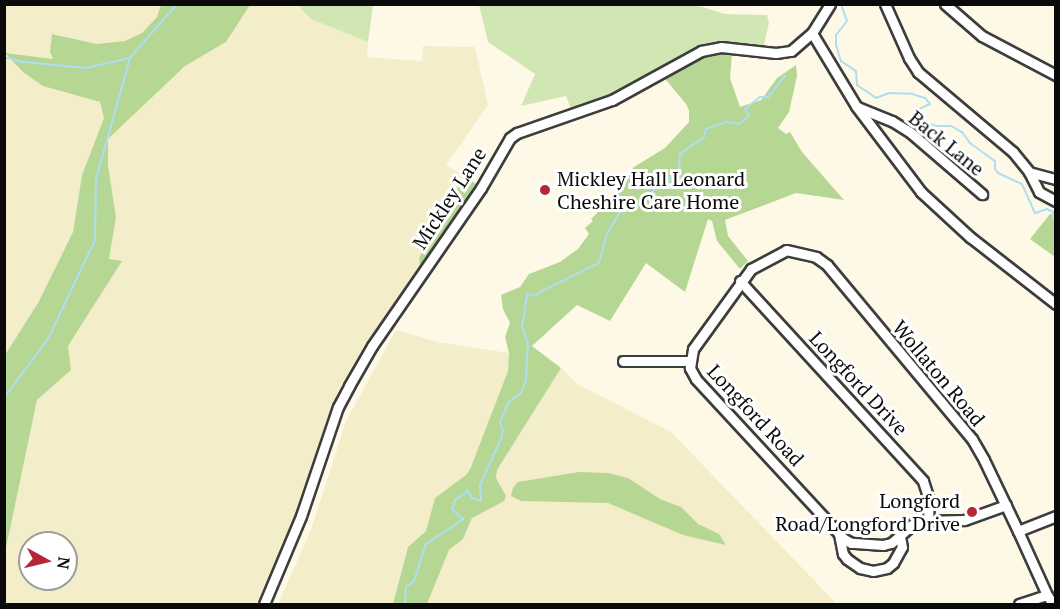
<!DOCTYPE html>
<html>
<head>
<meta charset="utf-8">
<style>
	body { margin:0 }
	#map { position:relative; width:1060px; height:609px; overflow:hidden; background:#fef9e7; font-family:"PT Serif",serif }
	div>[style] { position:absolute }
	[style*='--x'] { left:calc(var(--x)*1px); top:calc(var(--y)*1px); width:calc(var(--w)*1px); rotate:calc(var(--a)*1deg) }
	.farmland>* { inset:0; background:#f3edc9 }
	.green>* { inset:0; background:#d1e7b3 }
	.forest>* { inset:0; background:#b5d793 }
	.stream>* { height:2px; margin:-1px; padding:0 1px; transform-origin:1px; border-radius:1px; background:#aedef4 }
	.roads { filter:drop-shadow(2px 0 #3d3d3d) drop-shadow(-2px 0 #3d3d3d) drop-shadow(0 2px #3d3d3d) drop-shadow(0 -2px #3d3d3d) }
	.minor>* { height:9px; margin:-4.5px; padding:0 4.5px; transform-origin:4.5px; border-radius:4.5px; background:#fff }
	.dots>* { width:16px; height:16px; translate:-50% -50%; box-sizing:border-box; border:3px solid #fff; border-radius:50% }
	span { translate:-50% -50%; white-space:nowrap; text-align:center; line-height:1.15; -webkit-text-stroke:6px #fff; paint-order:stroke }
	.street-label { font-size:20px; color:#0a0a0a }
	.poi-label { font-size:20px; color:#0a0a0a }
	.left { translate:0 -50%; text-align:left }
	.right { translate:-100% -50%; text-align:right }
	.frame { position:absolute; inset:0; border:6px solid #0a0a0a; pointer-events:none }
	.north { position:absolute; left:18px; top:531px; width:60px; height:60px; box-sizing:border-box; background:#fff; border:2px solid #9d9d9d; border-radius:50%; rotate:98deg; font-size:16px; font-weight:700; line-height:24px; text-align:center; color:#0a0a0a }
	.north::after { content:''; display:block; margin:auto; width:21px; height:27px; background:#b52735; clip-path:polygon(50% 0,100% 100%,50% 72%,0 100%) }
</style>
</head>
<body>
<div id="map">
	<div class="farmland">
		<div style="clip-path:polygon(5px 5px,161px 5px,157px 17px,142px 33px,125px 41px,97px 44px,53px 34px,53px 59px,35px 57px,43px 86px,100px 102px,104px 118px,82px 175px,73px 232px,38px 303px,5px 355px)"></div>
		<div style="clip-path:polygon(evenodd,250px 5px,300px 5px,301px 9px,311px 19px,368px 42px,367px 57px,422px 61px,423px 46px,475px 47px,488px 105px,446px 165px,464px 176px,419px 257px,420px 267px,362px 349px,338px 391px,297px 510px,256px 604px,5px 604px,5px 553px,37px 400px,71px 370px,68px 346px,121px 261px,109px 259px,116px 217px,108px 165px,108px 139px,185px 66px,226px 42px,250px 5px,30px 543px,66px 543px,66px 579px,30px 579px,30px 543px)"></div>
		<div style="clip-path:polygon(396px 330px,437px 342px,509px 353px,508px 371px,476px 456px,466px 475px,435px 498px,426px 531px,408px 547px,393px 604px,278px 604px,311px 530px,346px 421px)"></div>
		<div style="clip-path:polygon(561px 368px,579px 385px,671px 432px,837px 604px,427px 604px,449px 550px,463px 539px,472px 518px,506px 496px,496px 478px,497px 470px)"></div>
	</div>
	<div class="green">
		<div style="clip-path:polygon(300px 5px,373px 5px,368px 42px,311px 19px,301px 9px)"></div>
		<div style="clip-path:polygon(479px 5px,696px 5px,725px 14px,767px 15px,769px 23px,763px 48px,716px 42px,699px 45px,618px 93px,572px 112px,566px 96px,521px 106px,535px 74px,488px 42px)"></div>
	</div>
	<div class="forest">
		<div style="clip-path:polygon(161px 5px,250px 5px,226px 42px,185px 66px,108px 139px,108px 165px,116px 217px,109px 259px,122px 261px,68px 346px,71px 370px,37px 400px,5px 553px,5px 355px,38px 303px,73px 232px,82px 175px,104px 118px,100px 102px,43px 86px,23px 72px,5px 53px,53px 59px,50px 52px,52px 34px,97px 44px,125px 41px,142px 33px,157px 17px)"></div>
		<div style="clip-path:polygon(725px 51px,732px 53px,730px 78px,740px 107px,761px 100px,777px 78px,796px 65px,797px 76px,789px 112px,778px 128px,786px 134px,790px 132px,802px 152px,844px 200px,796px 193px,725px 220px,728px 236px,748px 261px,740px 269px,717px 241px,712px 221px,708px 219px,685px 292px,646px 263px,610px 321px,577px 305px,532px 346px,561px 368px,497px 470px,496px 478px,506px 496px,504px 501px,472px 518px,463px 539px,449px 550px,427px 604px,393px 604px,408px 547px,426px 531px,435px 498px,466px 475px,471px 467px,508px 371px,509px 353px,505px 337px,510px 323px,503px 309px,501px 295px,520px 287px,529px 274px,560px 262px,578px 249px,589px 234px,585px 228px,593px 221px,591px 219px,621px 189px,621px 184px,634px 167px,665px 148px,689px 122px,689px 110px,686px 104px,662px 75px,704px 53px)"></div>
		<div style="clip-path:polygon(464px 176px,476px 184px,420px 267px,419px 258px)"></div>
		<div style="clip-path:polygon(1050px 214px,1052px 214px,1053px 220px,1055px 220px,1055px 257px,1030px 239px)"></div>
		<div style="clip-path:polygon(579px 472px,608px 473px,628px 478px,660px 499px,681px 507px,698px 524px,719px 534px,726px 545px,683px 535px,608px 503px,521px 501px,511px 496px,513px 488px,518px 482px)"></div>
	</div>
	<div class="stream">
		<div style="--x:842;--y:7;--w:15;--a:70"></div>
		<div style="--x:847;--y:21;--w:18;--a:128"></div>
		<div style="--x:836;--y:35;--w:10;--a:90"></div>
		<div style="--x:836;--y:45;--w:17;--a:73"></div>
		<div style="--x:841;--y:61;--w:18;--a:34"></div>
		<div style="--x:856;--y:71;--w:14;--a:86"></div>
		<div style="--x:857;--y:85;--w:23;--a:34"></div>
		<div style="--x:876;--y:98;--w:14;--a:-21"></div>
		<div style="--x:889;--y:93;--w:23;--a:2"></div>
		<div style="--x:912;--y:94;--w:14;--a:17"></div>
		<div style="--x:925;--y:98;--w:8;--a:50"></div>
		<div style="--x:930;--y:104;--w:12;--a:156"></div>
		<div style="--x:919;--y:109;--w:14;--a:65"></div>
		<div style="--x:925;--y:122;--w:12;--a:20"></div>
		<div style="--x:936;--y:126;--w:15;--a:0"></div>
		<div style="--x:951;--y:126;--w:13;--a:29"></div>
		<div style="--x:962;--y:132;--w:14;--a:54"></div>
		<div style="--x:970;--y:143;--w:31;--a:36"></div>
		<div style="--x:995;--y:161;--w:8;--a:90"></div>
		<div style="--x:995;--y:169;--w:5;--a:53"></div>
		<div style="--x:998;--y:173;--w:26;--a:25"></div>
		<div style="--x:1022;--y:184;--w:32;--a:66"></div>
		<div style="--x:1035;--y:213;--w:13;--a:-18"></div>
		<div style="--x:1047;--y:209;--w:7;--a:27"></div>
		<div style="--x:1053;--y:212;--w:16;--a:79"></div>
		<div style="--x:4;--y:57;--w:20;--a:15"></div>
		<div style="--x:23;--y:62;--w:63;--a:5.4"></div>
		<div style="--x:86;--y:68;--w:45;--a:-12.8"></div>
		<div style="--x:130;--y:58;--w:72;--a:-49"></div>
		<div style="--x:4;--y:398;--w:74;--a:-53.3"></div>
		<div style="--x:48;--y:339;--w:110;--a:-64.6"></div>
		<div style="--x:95;--y:240;--w:61;--a:-89.1"></div>
		<div style="--x:96;--y:179;--w:126;--a:-74.3"></div>
		<div style="--x:405;--y:604;--w:17;--a:-87"></div>
		<div style="--x:406;--y:587;--w:10;--a:-37"></div>
		<div style="--x:414;--y:581;--w:39;--a:-72"></div>
		<div style="--x:426;--y:544;--w:45;--a:-34"></div>
		<div style="--x:463;--y:519;--w:15;--a:-138"></div>
		<div style="--x:452;--y:509;--w:9;--a:-72"></div>
		<div style="--x:455;--y:500;--w:16;--a:-35"></div>
		<div style="--x:468;--y:491;--w:8;--a:60"></div>
		<div style="--x:472;--y:498;--w:9;--a:18"></div>
		<div style="--x:481;--y:501;--w:16;--a:-94"></div>
		<div style="--x:480;--y:485;--w:51;--a:-65.5"></div>
		<div style="--x:501;--y:439;--w:9;--a:-77"></div>
		<div style="--x:503;--y:430;--w:9;--a:-111"></div>
		<div style="--x:500;--y:422;--w:21;--a:-67"></div>
		<div style="--x:508;--y:403;--w:16;--a:-38"></div>
		<div style="--x:521;--y:393;--w:14;--a:-69"></div>
		<div style="--x:526;--y:380;--w:37;--a:-87"></div>
		<div style="--x:528;--y:343;--w:17;--a:-111"></div>
		<div style="--x:522;--y:327;--w:33;--a:-81"></div>
		<div style="--x:527;--y:294;--w:10;--a:11"></div>
		<div style="--x:537;--y:296;--w:3;--a:-72"></div>
		<div style="--x:538;--y:293;--w:68;--a:-26.2"></div>
		<div style="--x:599;--y:263;--w:28;--a:-75"></div>
		<div style="--x:606;--y:236;--w:30;--a:-60"></div>
		<div style="--x:621;--y:210;--w:12;--a:-35"></div>
		<div style="--x:631;--y:203;--w:11;--a:10"></div>
		<div style="--x:642;--y:205;--w:21;--a:-51"></div>
		<div style="--x:655;--y:189;--w:13;--a:-9"></div>
		<div style="--x:668;--y:187;--w:10;--a:-79"></div>
		<div style="--x:670;--y:177;--w:11;--a:-34"></div>
		<div style="--x:679;--y:171;--w:17;--a:-87"></div>
		<div style="--x:680;--y:154;--w:29;--a:-35"></div>
		<div style="--x:704;--y:137;--w:8;--a:-76"></div>
		<div style="--x:706;--y:129;--w:21;--a:-19"></div>
		<div style="--x:726;--y:122;--w:13;--a:9"></div>
		<div style="--x:739;--y:124;--w:13;--a:-39"></div>
		<div style="--x:749;--y:116;--w:8;--a:-120"></div>
		<div style="--x:745;--y:109;--w:19;--a:-39"></div>
		<div style="--x:760;--y:97;--w:8;--a:0"></div>
		<div style="--x:768;--y:97;--w:28;--a:-51"></div>
	</div>
	<div class="roads">
		<div class="minor">
			<div style="--x:885;--y:4;--w:59;--a:66"></div>
			<div style="--x:909;--y:58;--w:17;--a:57"></div>
			<div style="--x:918;--y:72;--w:124;--a:40.1"></div>
			<div style="--x:1013;--y:152;--w:26;--a:51"></div>
			<div style="--x:1029;--y:172;--w:22;--a:63"></div>
			<div style="--x:1039;--y:192;--w:19;--a:28"></div>
			<div style="--x:945;--y:4;--w:49;--a:40.9"></div>
			<div style="--x:982;--y:36;--w:84;--a:27.8"></div>
			<div style="--x:812;--y:33;--w:85;--a:58.9"></div>
			<div style="--x:856;--y:106;--w:108;--a:52.9"></div>
			<div style="--x:921;--y:192;--w:67;--a:42.6"></div>
			<div style="--x:970;--y:237;--w:109;--a:37.9"></div>
			<div style="--x:857;--y:107;--w:38;--a:22"></div>
			<div style="--x:892;--y:121;--w:22;--a:32"></div>
			<div style="--x:911;--y:133;--w:94;--a:40.7"></div>
			<div style="--x:1029;--y:172;--w:28;--a:15"></div>
			<div style="--x:740;--y:281;--w:271;--a:47.5"></div>
			<div style="--x:923;--y:481;--w:20;--a:72"></div>
			<div style="--x:929;--y:500;--w:19;--a:93"></div>
			<div style="--x:623;--y:361;--w:67;--a:0"></div>
			<div style="--x:1006;--y:505;--w:45;--a:160.3"></div>
			<div style="--x:964;--y:520;--w:42;--a:178.6"></div>
			<div style="--x:922;--y:521;--w:9;--a:162"></div>
			<div style="--x:913;--y:524;--w:29;--a:139"></div>
			<div style="--x:891;--y:543;--w:8;--a:166"></div>
			<div style="--x:883;--y:545;--w:32;--a:-176"></div>
			<div style="--x:851;--y:543;--w:8;--a:-150"></div>
			<div style="--x:844;--y:539;--w:218;--a:-132.8"></div>
			<div style="--x:696;--y:379;--w:13;--a:-119"></div>
			<div style="--x:690;--y:368;--w:19;--a:-81"></div>
			<div style="--x:693;--y:349;--w:99;--a:-54.1"></div>
			<div style="--x:751;--y:269;--w:40;--a:-28"></div>
			<div style="--x:786;--y:250;--w:31;--a:13"></div>
			<div style="--x:816;--y:257;--w:14;--a:36"></div>
			<div style="--x:827;--y:265;--w:226;--a:50.2"></div>
			<div style="--x:972;--y:439;--w:24;--a:60"></div>
			<div style="--x:984;--y:460;--w:79;--a:64.4"></div>
			<div style="--x:1018;--y:531;--w:70;--a:65.6"></div>
			<div style="--x:1047;--y:595;--w:11;--a:56"></div>
			<div style="--x:1018;--y:531;--w:41;--a:-21.5"></div>
			<div style="--x:839;--y:534;--w:20;--a:79"></div>
			<div style="--x:843;--y:554;--w:6;--a:51"></div>
			<div style="--x:847;--y:559;--w:16;--a:35"></div>
			<div style="--x:860;--y:568;--w:13;--a:13"></div>
			<div style="--x:873;--y:571;--w:14;--a:-12"></div>
			<div style="--x:887;--y:568;--w:8;--a:-40"></div>
			<div style="--x:893;--y:563;--w:18;--a:-61"></div>
			<div style="--x:902;--y:547;--w:10;--a:-101"></div>
			<div style="--x:264;--y:604;--w:95;--a:-67.2"></div>
			<div style="--x:301;--y:516;--w:115;--a:-71.3"></div>
			<div style="--x:338;--y:407;--w:24;--a:-62"></div>
			<div style="--x:349;--y:386;--w:46;--a:-60.1"></div>
			<div style="--x:372;--y:346;--w:192;--a:-55.4"></div>
			<div style="--x:481;--y:188;--w:58;--a:-59.9"></div>
			<div style="--x:510;--y:138;--w:9;--a:-36"></div>
			<div style="--x:517;--y:133;--w:101;--a:-19.2"></div>
			<div style="--x:612;--y:100;--w:102;--a:-28.8"></div>
			<div style="--x:701;--y:51;--w:20;--a:-11"></div>
			<div style="--x:721;--y:47;--w:55;--a:6.2"></div>
			<div style="--x:776;--y:53;--w:15;--a:-8"></div>
			<div style="--x:791;--y:51;--w:28;--a:-41"></div>
			<div style="--x:812;--y:33;--w:34;--a:-58"></div>
			<div style="--x:1019;--y:604;--w:29;--a:-18"></div>
		</div>
	</div>
	<div class="dots">
		<div style="left:545px;top:190px;background:#b52735"></div>
		<div style="left:972px;top:512px;background:#b52735"></div>
	</div>
	<div class="street-label">
		<span style="left:947px;top:143px;rotate:39deg">Back Lane</span>
		<span style="left:449px;top:198px;rotate:-57deg">Mickley Lane</span>
		<span style="left:939px;top:373px;rotate:50deg">Wollaton Road</span>
		<span style="left:859px;top:383px;rotate:47deg">Longford Drive</span>
		<span style="left:756px;top:415px;rotate:47deg">Longford Road</span>
	</div>
	<div class="poi-label">
		<span class="left" style="left:557px;top:190px">Mickley Hall Leonard<br>Cheshire Care Home</span>
		<span class="right" style="left:960px;top:512px">Longford<br>Road/Longford Drive</span>
	</div>
	<div class="frame"></div>
	<div class="north">N</div>
</div>
</body>
</html>
